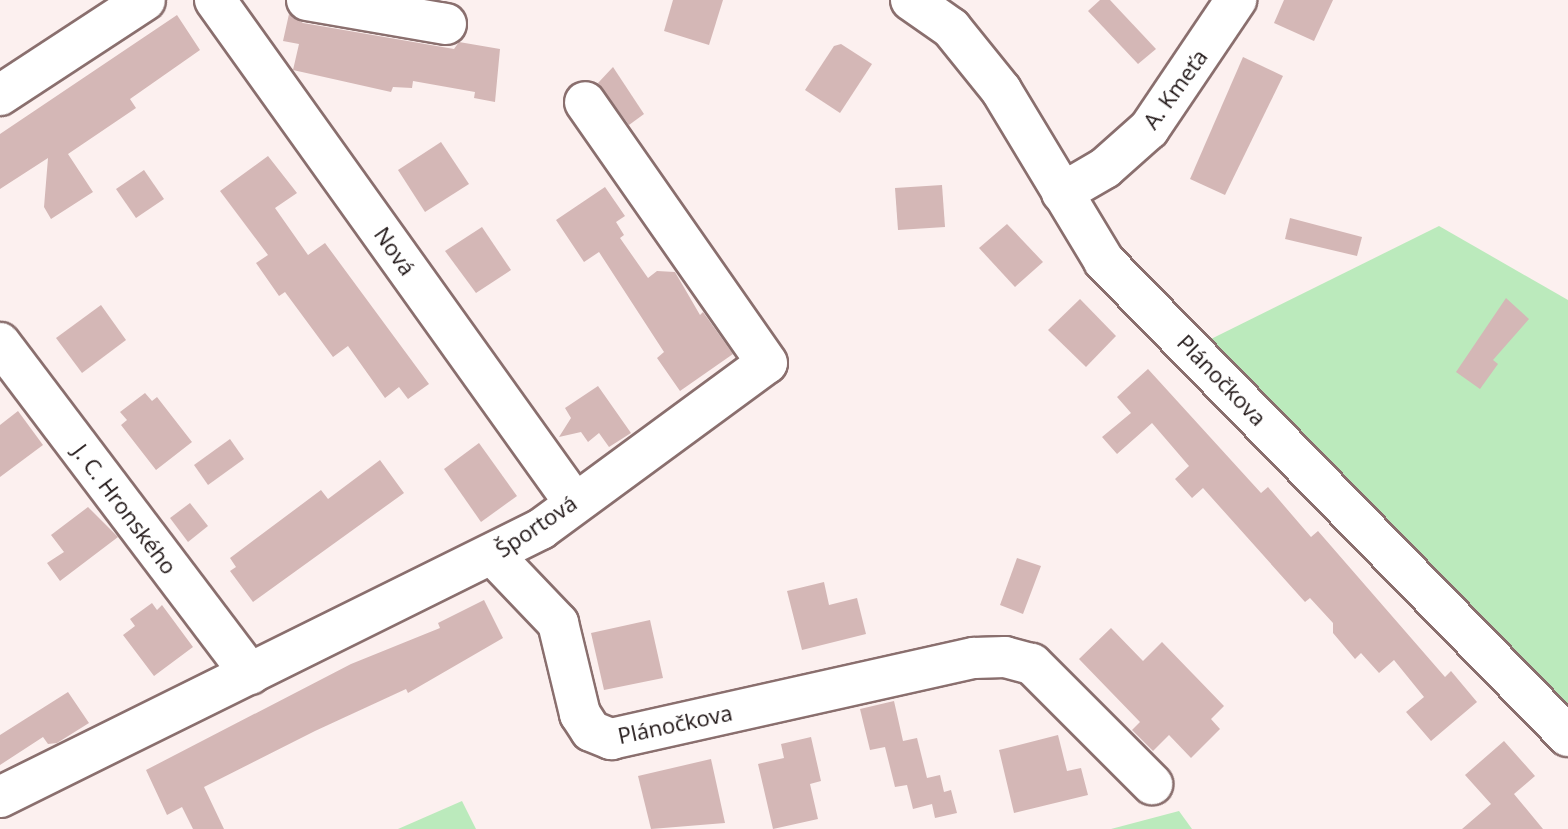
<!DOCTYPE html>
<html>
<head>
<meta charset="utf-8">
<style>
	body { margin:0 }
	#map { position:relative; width:1568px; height:829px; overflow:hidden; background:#fcf0ef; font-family:"Open Sans",sans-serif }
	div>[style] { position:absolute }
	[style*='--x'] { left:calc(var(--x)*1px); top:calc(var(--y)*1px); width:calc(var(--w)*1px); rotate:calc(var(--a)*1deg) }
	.green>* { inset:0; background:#bbeabc }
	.building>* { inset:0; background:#d4b7b6 }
	.roads { filter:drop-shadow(2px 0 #8a6f6e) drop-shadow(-2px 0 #8a6f6e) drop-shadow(0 2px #8a6f6e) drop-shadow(0 -2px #8a6f6e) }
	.minor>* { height:40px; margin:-20px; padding:0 20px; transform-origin:20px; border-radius:20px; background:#fff }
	span { translate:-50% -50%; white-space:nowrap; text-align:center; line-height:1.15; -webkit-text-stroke:6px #fff; paint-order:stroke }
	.street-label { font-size:22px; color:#1e1414 }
</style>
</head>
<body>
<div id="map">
	<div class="green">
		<div style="clip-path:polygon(1439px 226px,1568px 300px,1568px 717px,1207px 341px)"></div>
		<div style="clip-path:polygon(462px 801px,476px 829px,398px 829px)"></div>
		<div style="clip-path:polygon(1179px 811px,1192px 829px,1111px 829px)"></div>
	</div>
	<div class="building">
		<div style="clip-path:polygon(673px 0,723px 0,709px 45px,664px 31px)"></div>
		<div style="clip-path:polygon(1100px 0,1110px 0,1156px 49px,1138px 64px,1088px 11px)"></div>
		<div style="clip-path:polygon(1284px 0,1333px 0,1314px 41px,1274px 23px)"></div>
		<div style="clip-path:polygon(289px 14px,303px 23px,454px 49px,459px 42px,500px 49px,495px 102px,474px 98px,475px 92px,413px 81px,412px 88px,393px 87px,391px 92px,293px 70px,299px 44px,283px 41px)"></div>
		<div style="clip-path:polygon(177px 15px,200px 50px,130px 99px,136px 108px,68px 154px,93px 192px,51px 219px,44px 207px,48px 158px,0 189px,0 134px)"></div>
		<div style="clip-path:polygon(841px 44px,872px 64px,840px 113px,805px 90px,834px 46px)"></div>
		<div style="clip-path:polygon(1243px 57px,1283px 76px,1225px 195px,1190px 179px)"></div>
		<div style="clip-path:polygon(613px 67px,644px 114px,629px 125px,598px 83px)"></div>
		<div style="clip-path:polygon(441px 142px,469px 184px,425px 212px,398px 170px)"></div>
		<div style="clip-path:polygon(268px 156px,297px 193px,275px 208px,308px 255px,325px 243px,429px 384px,408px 399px,399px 387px,385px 398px,348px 346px,333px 357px,285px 292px,279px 296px,256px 263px,268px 255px,220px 191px)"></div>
		<div style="clip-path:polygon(144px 170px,164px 199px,136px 218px,116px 189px)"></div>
		<div style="clip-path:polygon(942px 185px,945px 227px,898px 230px,895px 188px)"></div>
		<div style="clip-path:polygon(605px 187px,625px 216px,616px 222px,624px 235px,620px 238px,648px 278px,657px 271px,675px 272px,700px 315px,703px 312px,733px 354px,680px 391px,657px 358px,664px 352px,599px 252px,584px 262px,556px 220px)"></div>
		<div style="clip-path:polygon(1290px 218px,1362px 237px,1357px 256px,1285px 239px)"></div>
		<div style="clip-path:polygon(1007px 224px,1043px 262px,1015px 287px,979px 248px)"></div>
		<div style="clip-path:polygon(482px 227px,511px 270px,476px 293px,445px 251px)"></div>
		<div style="clip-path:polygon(1506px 298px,1529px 319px,1493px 360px,1498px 364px,1480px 389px,1456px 372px)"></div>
		<div style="clip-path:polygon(1080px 299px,1116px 336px,1086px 367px,1048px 330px)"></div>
		<div style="clip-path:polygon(101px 305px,126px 340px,82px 373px,56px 338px)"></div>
		<div style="clip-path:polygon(1148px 369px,1261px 493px,1268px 487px,1311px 537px,1318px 531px,1445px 677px,1451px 671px,1477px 702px,1431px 741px,1406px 712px,1424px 697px,1394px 660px,1379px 673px,1361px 653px,1355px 659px,1333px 633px,1333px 623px,1310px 598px,1305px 602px,1203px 488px,1192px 498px,1175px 479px,1189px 466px,1152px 423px,1117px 454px,1102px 437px,1131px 413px,1117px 397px)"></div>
		<div style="clip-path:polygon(598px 386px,631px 433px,609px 447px,599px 433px,588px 442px,581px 432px,559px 437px,571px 418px,565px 408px)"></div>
		<div style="clip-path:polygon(145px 393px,152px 401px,157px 397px,192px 442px,156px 470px,121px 425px,127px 420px,120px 412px)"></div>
		<div style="clip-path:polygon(18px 411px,43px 445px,0 477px,0 425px)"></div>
		<div style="clip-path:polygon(230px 439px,244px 459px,208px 485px,194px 465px)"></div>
		<div style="clip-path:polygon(479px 443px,517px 496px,481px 522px,444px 469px)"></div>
		<div style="clip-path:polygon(380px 460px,404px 493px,253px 602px,230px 571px,236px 567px,230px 558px,321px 490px,328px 499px)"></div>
		<div style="clip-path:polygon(190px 503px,208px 526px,188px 542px,170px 518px)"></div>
		<div style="clip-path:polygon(88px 507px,118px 537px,60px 581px,47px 563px,64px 552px,51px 535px)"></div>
		<div style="clip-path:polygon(1017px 558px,1041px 566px,1023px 614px,1000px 605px)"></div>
		<div style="clip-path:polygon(824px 582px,829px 605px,857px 598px,866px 634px,802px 650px,787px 591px)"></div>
		<div style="clip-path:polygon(484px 600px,503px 638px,408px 693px,406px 689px,315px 731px,204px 787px,224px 829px,193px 829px,182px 807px,167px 815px,146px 770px,351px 664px,440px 628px,438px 623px)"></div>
		<div style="clip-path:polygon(152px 603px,157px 610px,162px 605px,193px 647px,154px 676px,123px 635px,135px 626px,130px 619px)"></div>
		<div style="clip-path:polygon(650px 620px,663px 678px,604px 690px,591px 633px)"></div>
		<div style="clip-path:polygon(1111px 628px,1143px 661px,1162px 642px,1224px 706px,1211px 719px,1220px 729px,1191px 758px,1169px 735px,1153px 751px,1132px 730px,1140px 722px,1079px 659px)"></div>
		<div style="clip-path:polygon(68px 692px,89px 723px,57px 743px,48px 744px,43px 737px,0 765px,0 735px)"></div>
		<div style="clip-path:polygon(894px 701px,903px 741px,917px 738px,927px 778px,940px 775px,944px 792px,951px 790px,957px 813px,935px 818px,932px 804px,913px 809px,907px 785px,895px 787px,885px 747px,870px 750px,860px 709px)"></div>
		<div style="clip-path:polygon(1058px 735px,1067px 771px,1081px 768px,1088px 795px,1014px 813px,999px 750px)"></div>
		<div style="clip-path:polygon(811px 737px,821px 781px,810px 784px,818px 819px,773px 829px,758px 764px,784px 758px,781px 744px)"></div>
		<div style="clip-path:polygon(1504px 741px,1535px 776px,1514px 794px,1543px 829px,1462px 829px,1491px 804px,1465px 775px)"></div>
		<div style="clip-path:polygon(711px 759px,725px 823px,651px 829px,638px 776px)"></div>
	</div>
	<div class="roads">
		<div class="minor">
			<div style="--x:215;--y:0;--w:617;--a:54.43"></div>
			<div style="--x:307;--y:0;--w:141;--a:9.8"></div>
			<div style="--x:911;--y:0;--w:49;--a:35"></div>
			<div style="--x:951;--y:28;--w:80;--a:51.1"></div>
			<div style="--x:1001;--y:90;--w:200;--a:58.9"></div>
			<div style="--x:1104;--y:261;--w:664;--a:45.67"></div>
			<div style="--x:0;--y:95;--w:173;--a:-33.2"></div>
			<div style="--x:1062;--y:193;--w:50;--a:-30.2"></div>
			<div style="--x:1105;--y:168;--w:59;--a:-41.6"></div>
			<div style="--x:1149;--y:129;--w:156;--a:-56"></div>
			<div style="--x:0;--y:343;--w:415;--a:52.9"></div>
			<div style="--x:494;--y:556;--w:93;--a:46.3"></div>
			<div style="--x:558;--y:623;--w:94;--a:76.4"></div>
			<div style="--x:580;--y:714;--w:20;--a:57"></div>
			<div style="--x:591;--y:731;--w:22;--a:22"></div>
			<div style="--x:611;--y:739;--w:372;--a:-12.6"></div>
			<div style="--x:974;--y:658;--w:31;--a:-2"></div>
			<div style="--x:1005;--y:657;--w:28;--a:15"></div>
			<div style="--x:1032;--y:664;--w:170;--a:45"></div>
			<div style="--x:0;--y:797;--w:604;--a:-26.35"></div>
			<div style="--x:541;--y:529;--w:280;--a:-36.3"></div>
			<div style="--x:767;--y:363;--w:318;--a:-124.9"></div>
		</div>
	</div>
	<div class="street-label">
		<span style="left:1175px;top:89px;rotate:-54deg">A. Kmeťa</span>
		<span style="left:395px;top:251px;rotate:55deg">Nová</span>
		<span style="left:1222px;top:380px;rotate:46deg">Plánočkova</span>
		<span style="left:125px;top:509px;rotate:53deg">J. C. Hronského</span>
		<span style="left:536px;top:526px;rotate:-34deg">Športová</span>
		<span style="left:675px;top:724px;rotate:-12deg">Plánočkova</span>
	</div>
</div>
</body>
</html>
